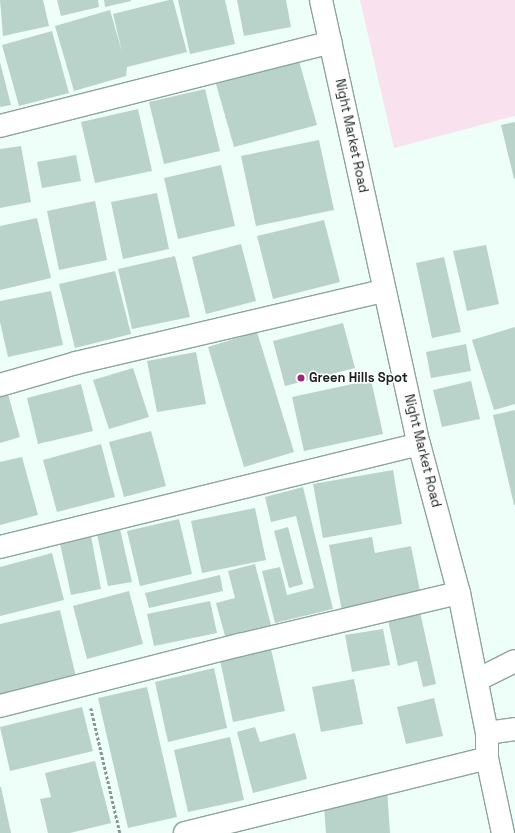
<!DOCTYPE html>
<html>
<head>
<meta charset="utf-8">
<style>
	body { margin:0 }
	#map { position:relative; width:515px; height:833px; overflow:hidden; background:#eefef8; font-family:"Space Grotesk",sans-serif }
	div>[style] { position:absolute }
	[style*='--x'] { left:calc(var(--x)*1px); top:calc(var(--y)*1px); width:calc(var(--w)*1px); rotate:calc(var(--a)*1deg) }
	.green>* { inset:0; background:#fae1ee }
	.building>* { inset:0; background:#b9d3ca }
	.path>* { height:2.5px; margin-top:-1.25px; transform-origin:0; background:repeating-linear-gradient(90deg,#899691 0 3px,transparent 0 5px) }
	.roads { filter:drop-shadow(1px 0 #8ca59c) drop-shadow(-1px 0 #8ca59c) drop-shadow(0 1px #8ca59c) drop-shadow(0 -1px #8ca59c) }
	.minor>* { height:22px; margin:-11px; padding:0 11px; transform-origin:11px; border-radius:11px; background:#fff }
	.dots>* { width:11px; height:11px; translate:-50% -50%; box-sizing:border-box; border:2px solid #fff; border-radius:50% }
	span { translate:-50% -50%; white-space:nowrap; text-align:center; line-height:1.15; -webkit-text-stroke:3px #fff; paint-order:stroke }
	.street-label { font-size:13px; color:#17201d }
	.poi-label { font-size:13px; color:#17201d; font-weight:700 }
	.left { translate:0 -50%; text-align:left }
</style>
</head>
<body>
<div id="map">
	<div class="green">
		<div style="clip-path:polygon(360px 0,515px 0,515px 116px,394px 148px)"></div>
	</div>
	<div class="building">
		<div style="clip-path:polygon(0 0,43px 0,49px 26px,3px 36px)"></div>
		<div style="clip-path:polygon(57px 0,98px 0,99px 7px,61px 16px)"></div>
		<div style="clip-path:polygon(104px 0,131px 0,131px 1px,105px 7px)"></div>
		<div style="clip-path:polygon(169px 0,173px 0,187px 52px,127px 67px,126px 76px,74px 91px,55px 26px,110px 10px,122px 52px,113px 14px)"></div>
		<div style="clip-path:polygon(178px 0,225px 0,235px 44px,190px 54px)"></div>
		<div style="clip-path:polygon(237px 0,286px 0,291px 27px,244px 36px)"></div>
		<div style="clip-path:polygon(52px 31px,69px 93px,19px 106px,2px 45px)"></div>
		<div style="clip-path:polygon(299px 61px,317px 125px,234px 147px,216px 84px)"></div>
		<div style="clip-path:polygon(0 62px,11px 105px,0 107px)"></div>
		<div style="clip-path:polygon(205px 89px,220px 151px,164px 164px,149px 102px)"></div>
		<div style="clip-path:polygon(138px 109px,152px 171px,95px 183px,81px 122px)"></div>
		<div style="clip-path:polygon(515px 122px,515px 178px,514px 179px,501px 125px)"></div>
		<div style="clip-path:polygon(319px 140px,334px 210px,256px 226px,241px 156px)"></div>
		<div style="clip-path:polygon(21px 146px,31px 202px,0 208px,0 149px)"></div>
		<div style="clip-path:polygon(76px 155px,81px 181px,42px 188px,37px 162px)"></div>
		<div style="clip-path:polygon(221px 165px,235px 226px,178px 239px,164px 178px)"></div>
		<div style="clip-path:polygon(157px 193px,169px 249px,123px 259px,111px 202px)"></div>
		<div style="clip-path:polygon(95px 201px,107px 260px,59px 270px,47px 211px)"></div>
		<div style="clip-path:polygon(37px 218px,51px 278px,0 290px,0 226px)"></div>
		<div style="clip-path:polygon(324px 220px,340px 282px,273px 299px,257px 236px)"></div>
		<div style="clip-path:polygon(241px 244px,256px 301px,206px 314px,192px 257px)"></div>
		<div style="clip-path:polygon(486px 245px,499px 304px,467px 311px,453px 251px)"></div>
		<div style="clip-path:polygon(175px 256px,190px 317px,132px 329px,118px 269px)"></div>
		<div style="clip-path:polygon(444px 257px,461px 332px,432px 338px,416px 263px)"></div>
		<div style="clip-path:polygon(115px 271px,131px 334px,75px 348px,59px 284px)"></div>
		<div style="clip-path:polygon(51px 291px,63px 345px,8px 357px,0 322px,0 301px)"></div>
		<div style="clip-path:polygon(343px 323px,355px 368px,285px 386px,273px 341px)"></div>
		<div style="clip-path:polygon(515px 327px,515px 404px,494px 410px,472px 340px)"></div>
		<div style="clip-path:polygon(257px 332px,294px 452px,244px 467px,208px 347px)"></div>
		<div style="clip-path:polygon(466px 344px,471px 371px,431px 378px,426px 352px)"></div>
		<div style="clip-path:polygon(196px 352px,206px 404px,157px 412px,147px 361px)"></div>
		<div style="clip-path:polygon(133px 368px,149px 417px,109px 429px,93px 380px)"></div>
		<div style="clip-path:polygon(371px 380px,383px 434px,304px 451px,292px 397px)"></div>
		<div style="clip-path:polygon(471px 381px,480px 419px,442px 427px,433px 390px)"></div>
		<div style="clip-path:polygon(81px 384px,93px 431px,38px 444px,27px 398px)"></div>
		<div style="clip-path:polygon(8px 394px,20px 437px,0 443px,0 396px)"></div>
		<div style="clip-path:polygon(515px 410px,515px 505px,514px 505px,493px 415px)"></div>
		<div style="clip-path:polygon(151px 431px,166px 486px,124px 497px,109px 442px)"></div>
		<div style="clip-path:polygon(101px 444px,115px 497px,57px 512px,43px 460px)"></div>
		<div style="clip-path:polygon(22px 457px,38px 515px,0 525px,0 462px)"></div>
		<div style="clip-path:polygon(393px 470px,402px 524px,323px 538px,313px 484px)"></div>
		<div style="clip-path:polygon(303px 487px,333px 609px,275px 623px,262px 571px,280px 567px,287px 595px,314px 588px,296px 516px,271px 522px,265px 497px)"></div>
		<div style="clip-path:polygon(255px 508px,266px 560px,202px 573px,191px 521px)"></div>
		<div style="clip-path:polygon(179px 519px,192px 574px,140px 586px,127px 531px)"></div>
		<div style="clip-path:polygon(288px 527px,303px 584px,289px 588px,274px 531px)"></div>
		<div style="clip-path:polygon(120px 529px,132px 582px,108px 586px,97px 534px)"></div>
		<div style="clip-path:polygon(91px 536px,101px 589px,71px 595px,60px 543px)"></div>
		<div style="clip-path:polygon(372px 537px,375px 553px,411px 546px,421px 596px,342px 611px,329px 545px)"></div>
		<div style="clip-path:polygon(52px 553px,64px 600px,0 616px,0 567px)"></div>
		<div style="clip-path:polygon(255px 564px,271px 625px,225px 636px,216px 603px,235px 598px,228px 571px)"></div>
		<div style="clip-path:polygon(220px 575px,223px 591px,149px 608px,145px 593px)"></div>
		<div style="clip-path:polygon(129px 591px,143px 644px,87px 659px,73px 606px)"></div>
		<div style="clip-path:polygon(210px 601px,217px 633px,154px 646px,147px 614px)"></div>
		<div style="clip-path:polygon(60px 610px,76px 677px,0 695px,0 624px)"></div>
		<div style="clip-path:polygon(420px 612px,436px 684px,423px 687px,417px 661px,398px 666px,388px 620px)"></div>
		<div style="clip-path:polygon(383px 629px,390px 665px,352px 672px,345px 635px)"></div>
		<div style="clip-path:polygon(271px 649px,285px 711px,233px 722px,220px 660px)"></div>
		<div style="clip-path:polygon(214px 668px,227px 728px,168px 742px,155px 682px)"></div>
		<div style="clip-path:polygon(354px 679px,363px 724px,321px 732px,312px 687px)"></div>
		<div style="clip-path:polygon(147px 687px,177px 817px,128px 828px,98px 698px)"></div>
		<div style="clip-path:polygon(434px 698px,443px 736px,406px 744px,397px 707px)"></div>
		<div style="clip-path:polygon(82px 707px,93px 751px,10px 771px,0 727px)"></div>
		<div style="clip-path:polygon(255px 727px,260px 742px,295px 733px,307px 779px,253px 793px,237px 732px)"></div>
		<div style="clip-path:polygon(230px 737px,244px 800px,188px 812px,174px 750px)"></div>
		<div style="clip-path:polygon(95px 761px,111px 823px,70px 833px,48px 833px,40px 799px,51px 797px,45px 773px)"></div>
		<div style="clip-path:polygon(0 787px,1px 787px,11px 833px,0 833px)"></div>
		<div style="clip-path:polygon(387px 789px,390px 833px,326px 833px,324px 807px)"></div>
	</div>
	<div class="path">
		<div style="--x:91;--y:708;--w:128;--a:76.9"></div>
	</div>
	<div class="roads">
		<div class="minor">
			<div style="--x:321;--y:0;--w:455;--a:77.6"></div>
			<div style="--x:419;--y:444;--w:154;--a:75"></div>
			<div style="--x:459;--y:593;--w:143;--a:78.7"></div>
			<div style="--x:487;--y:733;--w:25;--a:90"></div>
			<div style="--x:487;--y:758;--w:77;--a:78"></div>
			<div style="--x:0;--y:126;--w:341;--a:-14.2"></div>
			<div style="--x:0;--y:385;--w:79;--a:-16.1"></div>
			<div style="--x:76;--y:363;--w:316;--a:-13.2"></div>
			<div style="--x:0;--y:547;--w:431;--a:-13.8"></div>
			<div style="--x:477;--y:680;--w:42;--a:-26.6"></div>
			<div style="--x:0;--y:706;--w:248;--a:-14.3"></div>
			<div style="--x:240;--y:645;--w:225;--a:-13.4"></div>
			<div style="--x:487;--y:733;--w:28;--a:-8"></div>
			<div style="--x:185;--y:833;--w:311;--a:-13.9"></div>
		</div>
	</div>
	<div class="dots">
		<div style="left:301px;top:378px;background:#a22578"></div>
	</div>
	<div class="street-label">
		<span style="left:351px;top:136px;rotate:78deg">Night Market Road</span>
		<span style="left:422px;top:451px;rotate:76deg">Night Market Road</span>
	</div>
	<div class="poi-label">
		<span class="left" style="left:309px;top:378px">Green Hills Spot</span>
	</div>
</div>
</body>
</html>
